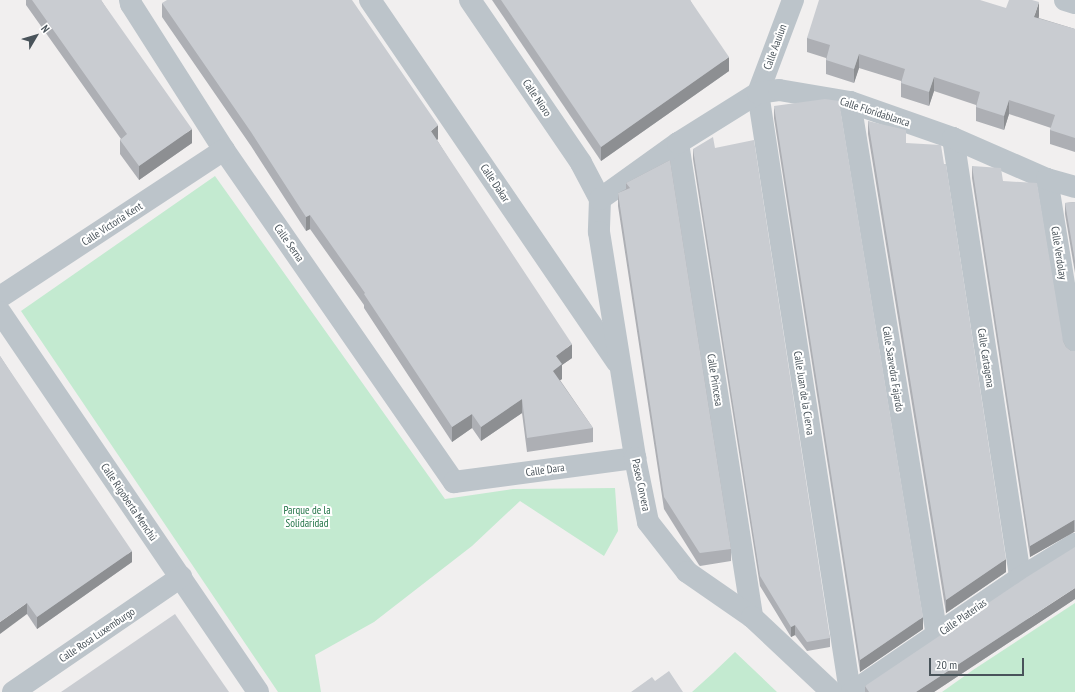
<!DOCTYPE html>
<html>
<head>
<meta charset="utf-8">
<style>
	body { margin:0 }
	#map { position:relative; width:1075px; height:692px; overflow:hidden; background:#f1efef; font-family:"PT Sans Narrow",sans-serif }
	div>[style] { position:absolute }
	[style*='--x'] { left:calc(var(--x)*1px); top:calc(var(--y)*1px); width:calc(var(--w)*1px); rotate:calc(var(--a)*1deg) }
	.green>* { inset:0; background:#c3ead0 }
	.minor>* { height:22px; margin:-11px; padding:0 11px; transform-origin:11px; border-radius:11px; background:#bcc4ca }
	.wall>* { inset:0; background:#adafb4 }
	.shaded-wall>* { inset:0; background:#8d8f92 }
	.building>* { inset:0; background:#c9ccd1 }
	span { translate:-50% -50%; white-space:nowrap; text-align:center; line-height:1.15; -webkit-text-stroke:4px #fff; paint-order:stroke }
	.street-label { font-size:11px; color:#49535a }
	.park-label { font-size:11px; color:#227447 }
	.north { position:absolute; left:16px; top:16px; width:40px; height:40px; -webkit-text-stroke:3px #fff; paint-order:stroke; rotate:52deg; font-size:11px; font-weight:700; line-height:16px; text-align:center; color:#49535a }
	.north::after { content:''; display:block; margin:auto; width:14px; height:18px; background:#49535a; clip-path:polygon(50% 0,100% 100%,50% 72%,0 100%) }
	.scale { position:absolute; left:929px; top:658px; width:95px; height:18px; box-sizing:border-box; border:2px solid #49535a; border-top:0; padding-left:5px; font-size:12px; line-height:14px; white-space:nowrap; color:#49535a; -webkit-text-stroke:3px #fff; paint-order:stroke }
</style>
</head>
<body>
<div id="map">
	<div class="green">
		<div style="clip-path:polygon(215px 176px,445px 499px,513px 489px,615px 488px,618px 531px,604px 556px,520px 501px,472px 546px,374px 622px,315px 655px,321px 692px,278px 692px,21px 311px)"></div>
		<div style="clip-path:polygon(1075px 603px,1075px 692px,942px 692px,973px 670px)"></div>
		<div style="clip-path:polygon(735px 652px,777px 692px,692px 692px,713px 673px)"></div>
	</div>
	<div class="minor">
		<div style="--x:130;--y:0;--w:4;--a:76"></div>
		<div style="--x:131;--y:4;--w:173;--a:57.5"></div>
		<div style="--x:224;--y:150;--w:404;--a:55.3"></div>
		<div style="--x:454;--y:482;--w:183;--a:-7.6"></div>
		<div style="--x:370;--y:0;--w:438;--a:55.7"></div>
		<div style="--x:470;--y:0;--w:197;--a:55.7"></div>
		<div style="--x:581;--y:163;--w:41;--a:62.2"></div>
		<div style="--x:793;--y:0;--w:99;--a:110.6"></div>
		<div style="--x:758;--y:93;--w:606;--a:81.27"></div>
		<div style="--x:1065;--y:0;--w:10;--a:17"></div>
		<div style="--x:850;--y:102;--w:541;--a:80.75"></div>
		<div style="--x:953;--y:138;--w:445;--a:81.3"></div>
		<div style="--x:678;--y:143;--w:480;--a:81.1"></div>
		<div style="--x:1047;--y:179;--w:174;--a:80.8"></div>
		<div style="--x:600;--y:199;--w:33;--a:92"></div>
		<div style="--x:599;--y:232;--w:229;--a:80.9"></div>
		<div style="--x:635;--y:458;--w:65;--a:78.5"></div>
		<div style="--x:648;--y:522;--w:63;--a:52"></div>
		<div style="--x:687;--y:572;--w:79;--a:34.7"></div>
		<div style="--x:752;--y:617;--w:110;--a:43.2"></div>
		<div style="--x:600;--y:199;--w:96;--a:-35.7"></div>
		<div style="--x:678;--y:143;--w:94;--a:-32"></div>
		<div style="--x:758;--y:93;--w:21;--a:-8"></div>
		<div style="--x:779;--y:90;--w:72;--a:9.6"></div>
		<div style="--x:850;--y:102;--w:109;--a:19.3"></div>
		<div style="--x:953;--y:138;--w:103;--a:23.6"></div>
		<div style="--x:1047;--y:179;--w:29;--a:16"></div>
		<div style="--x:0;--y:297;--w:268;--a:-33.3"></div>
		<div style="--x:0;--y:312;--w:459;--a:55.8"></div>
		<div style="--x:13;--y:692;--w:204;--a:-34.4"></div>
		<div style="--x:852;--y:692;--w:203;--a:-34.2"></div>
		<div style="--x:1020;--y:578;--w:65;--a:-31.7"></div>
	</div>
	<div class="wall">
		<div style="clip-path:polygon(26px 0,101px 0,192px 143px,139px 180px,120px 154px,120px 140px,121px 139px,26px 5px)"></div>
		<div style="clip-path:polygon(492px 0,690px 0,729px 71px,601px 161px)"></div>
		<div style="clip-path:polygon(162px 3px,438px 139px,437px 140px,572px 358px,562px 365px,562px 379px,560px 380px,593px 428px,593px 442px,527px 452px,522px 413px,481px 441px,472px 428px,452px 442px,364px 308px,364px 305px,310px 229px,306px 231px,251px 146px,162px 17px)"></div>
		<div style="clip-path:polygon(1006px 8px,1039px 16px,1039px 18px,1075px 29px,1075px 152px,1050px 144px,1050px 130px,1051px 128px,1009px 114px,1004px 130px,976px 121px,976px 105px,934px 91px,929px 106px,901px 97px,901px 81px,859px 68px,854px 83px,826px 74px,826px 58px,807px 52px,807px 38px)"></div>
		<div style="clip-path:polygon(774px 106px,923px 629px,860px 672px,774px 118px)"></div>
		<div style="clip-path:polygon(868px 121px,906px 143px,1006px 572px,946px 613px,868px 134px)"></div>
		<div style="clip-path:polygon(715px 148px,830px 638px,830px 647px,807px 651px,795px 635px,791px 637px,760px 586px,693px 159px,693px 149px)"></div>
		<div style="clip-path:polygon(670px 160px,731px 549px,731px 561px,700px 566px,699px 565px,664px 509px,618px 206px,618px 193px,626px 189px,626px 183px)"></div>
		<div style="clip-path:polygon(972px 166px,1003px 181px,1063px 341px,1066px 347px,1071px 351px,1075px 351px,1075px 532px,1074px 532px,1030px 557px,972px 178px)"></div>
		<div style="clip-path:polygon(1075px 202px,1075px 273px,1065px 214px,1065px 203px)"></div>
		<div style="clip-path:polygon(0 356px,132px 562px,37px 629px,27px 614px)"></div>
		<div style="clip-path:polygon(1075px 599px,934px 692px,865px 692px,865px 686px)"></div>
	</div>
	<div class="shaded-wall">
		<div style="clip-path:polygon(1039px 2px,1039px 16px,1034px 31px,1034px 17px)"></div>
		<div style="clip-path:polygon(859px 54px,859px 68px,854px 83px,854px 69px)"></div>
		<div style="clip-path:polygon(729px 57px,729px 71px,601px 161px,601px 147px)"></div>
		<div style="clip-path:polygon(934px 77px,934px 91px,929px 106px,929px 92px)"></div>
		<div style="clip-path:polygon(1009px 100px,1009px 114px,1004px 130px,1004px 116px)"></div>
		<div style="clip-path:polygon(438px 125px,438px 139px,431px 145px,431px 131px)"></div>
		<div style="clip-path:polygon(192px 129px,192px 143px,139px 180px,139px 166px)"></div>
		<div style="clip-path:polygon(310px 215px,310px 229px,306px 231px,306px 217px)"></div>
		<div style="clip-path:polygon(572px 344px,572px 358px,562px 365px,562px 379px,553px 385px,553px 371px,556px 356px)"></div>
		<div style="clip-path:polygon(522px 399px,522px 413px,481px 441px,481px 427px)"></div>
		<div style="clip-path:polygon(472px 414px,472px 428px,452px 442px,452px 427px)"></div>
		<div style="clip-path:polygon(1074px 520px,1074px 532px,1030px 557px,1030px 546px)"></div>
		<div style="clip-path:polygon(132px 551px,132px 562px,37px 629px,37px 617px)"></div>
		<div style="clip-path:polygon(1006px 559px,1006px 572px,946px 613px,946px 600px)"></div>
		<div style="clip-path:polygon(1075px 588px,1075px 599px,934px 692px,916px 692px)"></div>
		<div style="clip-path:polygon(27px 603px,27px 614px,0 634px,0 622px)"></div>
		<div style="clip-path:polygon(923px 617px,923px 629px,860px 672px,860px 660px)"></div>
		<div style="clip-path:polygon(795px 625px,795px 635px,791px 637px,791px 627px)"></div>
	</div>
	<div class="building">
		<div style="clip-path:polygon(32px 0,101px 0,192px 129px,139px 166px,120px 140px,127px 134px)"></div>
		<div style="clip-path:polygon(167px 0,352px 0,438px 125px,431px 131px,572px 344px,556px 356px,562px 364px,553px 371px,593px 428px,527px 438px,522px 399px,481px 427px,472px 414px,452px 427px,364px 294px,365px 293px,310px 215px,306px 217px,251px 132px,162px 3px)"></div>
		<div style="clip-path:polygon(501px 0,690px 0,729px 57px,601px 147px)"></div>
		<div style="clip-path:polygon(819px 0,980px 0,1006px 8px,1009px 0,1032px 0,1039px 2px,1034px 17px,1075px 29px,1075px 138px,1050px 130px,1055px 115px,1009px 100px,1004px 116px,976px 107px,980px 92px,934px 77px,929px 92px,901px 83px,905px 69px,859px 54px,854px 69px,826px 60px,830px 45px,807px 38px)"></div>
		<div style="clip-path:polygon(825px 99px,839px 101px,923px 617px,860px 660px,774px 106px)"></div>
		<div style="clip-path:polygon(868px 121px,906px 130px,906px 143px,941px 145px,944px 164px,946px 164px,1006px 559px,946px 600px)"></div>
		<div style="clip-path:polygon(713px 137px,715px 148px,754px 140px,830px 638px,807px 642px,795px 625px,791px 627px,760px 576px,693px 149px)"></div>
		<div style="clip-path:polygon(670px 160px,731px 549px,700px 553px,699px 552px,664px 497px,618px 193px,630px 188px,626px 183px)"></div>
		<div style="clip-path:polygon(972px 166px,1001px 168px,1003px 181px,1037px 183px,1063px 341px,1066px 347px,1071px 351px,1075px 351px,1075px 520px,1074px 520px,1030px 546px)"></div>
		<div style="clip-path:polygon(1075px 202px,1075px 261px,1065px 203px)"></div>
		<div style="clip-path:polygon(0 356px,132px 551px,37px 617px,27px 603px,0 622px)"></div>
		<div style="clip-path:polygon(1075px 547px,1075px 588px,916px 692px,869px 692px,865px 686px,1027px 577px)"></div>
		<div style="clip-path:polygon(175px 614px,229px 692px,61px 692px)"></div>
		<div style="clip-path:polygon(669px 671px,683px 692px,631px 692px,652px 677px,655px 681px)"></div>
	</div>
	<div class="street-label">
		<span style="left:775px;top:47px;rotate:-70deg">Calle Aauiun</span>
		<span style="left:537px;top:98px;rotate:56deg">Calle Nioro</span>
		<span style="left:875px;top:112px;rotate:18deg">Calle Floridablanca</span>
		<span style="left:495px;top:183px;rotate:56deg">Calle Dakar</span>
		<span style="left:112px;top:224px;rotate:-33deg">Calle Victoria Kent</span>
		<span style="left:289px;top:243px;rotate:55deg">Calle Serna</span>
		<span style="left:1059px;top:253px;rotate:81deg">Calle Verdolay</span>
		<span style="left:986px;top:358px;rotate:81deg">Calle Cartagena</span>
		<span style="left:893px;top:369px;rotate:81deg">Calle Saavedra Fajardo</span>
		<span style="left:715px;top:380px;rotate:81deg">Calle Princesa</span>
		<span style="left:804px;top:393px;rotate:81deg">Calle Juan de la Cierva</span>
		<span style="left:545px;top:470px;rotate:-8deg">Calle Dara</span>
		<span style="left:641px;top:485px;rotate:78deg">Paseo Corvera</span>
		<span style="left:129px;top:502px;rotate:56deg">Calle Rigoberta Menchú</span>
		<span style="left:963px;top:617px;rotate:-35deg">Calle Platerías</span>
		<span style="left:97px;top:635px;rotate:-34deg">Calle Rosa Luxemburgo</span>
	</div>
	<div class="park-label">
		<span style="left:307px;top:517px">Parque de la<br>Solidaridad</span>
	</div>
	<div class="north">N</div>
	<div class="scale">20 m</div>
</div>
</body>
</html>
